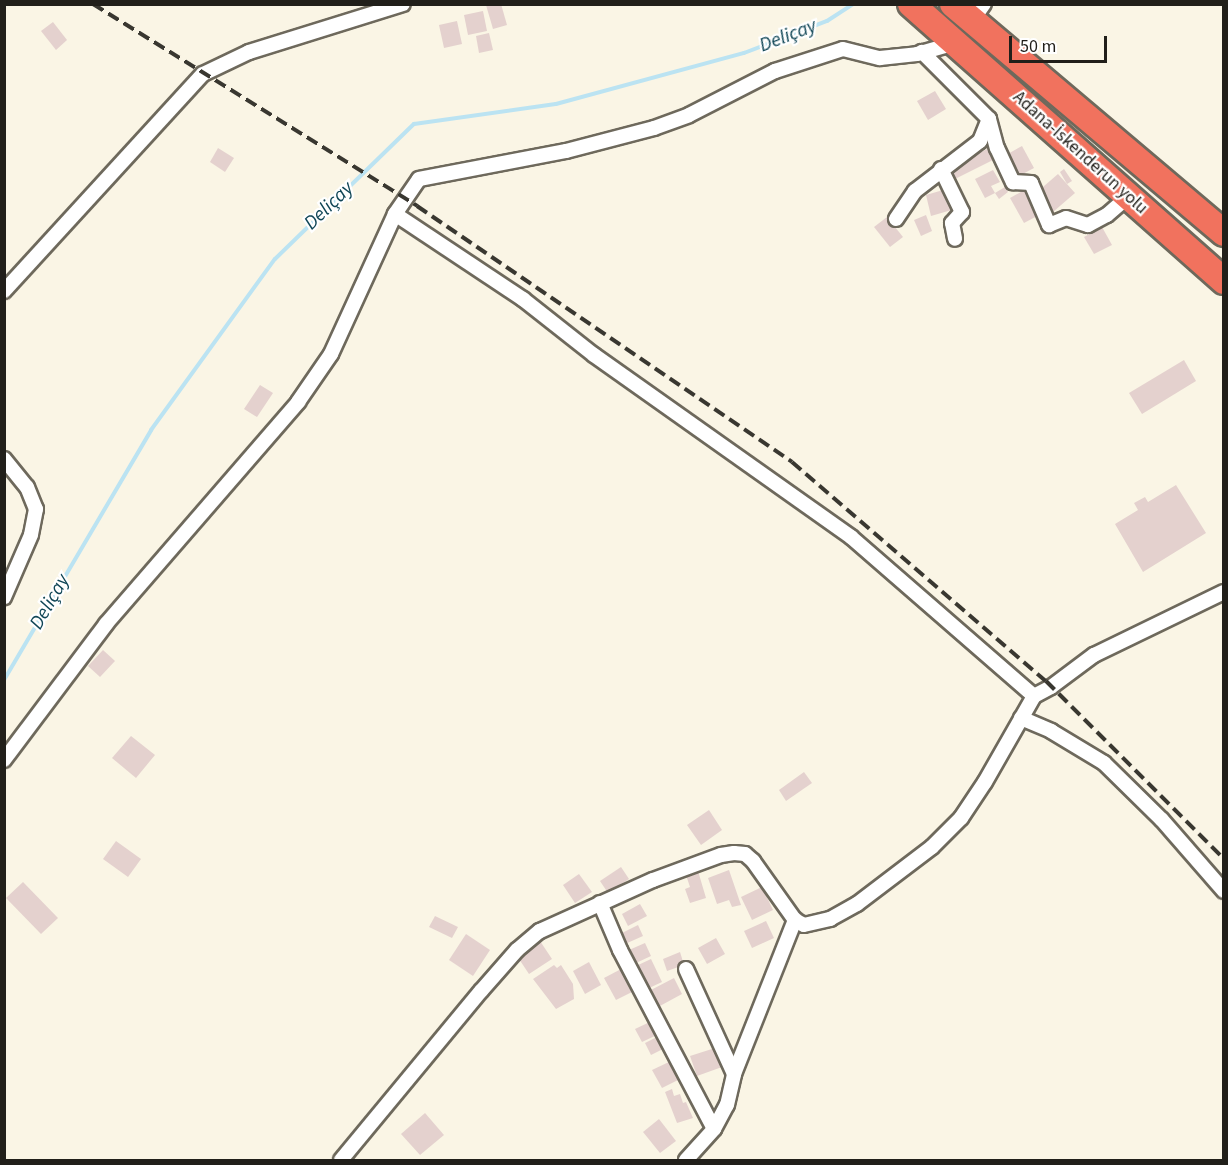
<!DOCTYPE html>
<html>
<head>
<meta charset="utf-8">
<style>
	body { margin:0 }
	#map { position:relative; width:1228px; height:1165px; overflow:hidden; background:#faf5e5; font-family:"Source Sans 3",sans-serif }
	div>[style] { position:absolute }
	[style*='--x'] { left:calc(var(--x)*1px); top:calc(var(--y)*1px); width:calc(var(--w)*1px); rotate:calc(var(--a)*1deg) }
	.stream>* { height:4px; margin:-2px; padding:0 2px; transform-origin:2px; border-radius:2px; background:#bbe3f2 }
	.building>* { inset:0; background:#e4d1ce }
	.roads { filter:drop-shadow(2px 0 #6e695c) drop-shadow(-2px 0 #6e695c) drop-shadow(0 2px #6e695c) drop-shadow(0 -2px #6e695c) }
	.street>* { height:14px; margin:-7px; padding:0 7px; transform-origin:7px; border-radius:7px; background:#fff }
	.highway>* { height:26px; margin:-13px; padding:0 13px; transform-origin:13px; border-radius:13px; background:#f1725e }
	.rail>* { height:4px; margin-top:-2px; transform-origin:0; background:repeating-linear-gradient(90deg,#393730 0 12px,transparent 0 18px) }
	span { translate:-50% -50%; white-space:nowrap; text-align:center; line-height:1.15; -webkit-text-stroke:4.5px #fff; paint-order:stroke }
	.street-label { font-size:18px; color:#211f1a }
	.water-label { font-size:20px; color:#104656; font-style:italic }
	.frame { position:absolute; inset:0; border:6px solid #211f1a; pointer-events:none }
	.scale { position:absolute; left:1009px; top:36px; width:98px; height:27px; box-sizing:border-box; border:3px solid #211f1a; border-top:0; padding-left:8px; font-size:18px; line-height:21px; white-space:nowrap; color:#211f1a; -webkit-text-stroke:4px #fff; paint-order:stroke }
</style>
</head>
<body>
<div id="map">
	<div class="stream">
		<div style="--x:4;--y:680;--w:290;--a:-59.5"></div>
		<div style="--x:151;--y:430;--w:211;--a:-54.1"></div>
		<div style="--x:275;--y:259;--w:194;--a:-44.2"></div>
		<div style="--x:414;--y:124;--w:143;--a:-8"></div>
		<div style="--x:556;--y:104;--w:195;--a:-15.2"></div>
		<div style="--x:744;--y:53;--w:89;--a:-21.1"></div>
		<div style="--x:827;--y:21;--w:31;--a:-33"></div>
	</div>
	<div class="building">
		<div style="clip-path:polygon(501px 4px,507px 25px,493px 29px,486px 5px)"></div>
		<div style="clip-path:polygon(483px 11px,487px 31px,468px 35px,464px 15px)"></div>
		<div style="clip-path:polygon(457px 21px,462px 44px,444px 48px,439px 25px)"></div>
		<div style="clip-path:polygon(53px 22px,67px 40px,56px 50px,41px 31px)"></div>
		<div style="clip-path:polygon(489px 33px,493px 50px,479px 53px,476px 36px)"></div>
		<div style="clip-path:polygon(935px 91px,946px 109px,928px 120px,917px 101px)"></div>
		<div style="clip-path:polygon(1022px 146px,1034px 168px,1015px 178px,1004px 156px)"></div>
		<div style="clip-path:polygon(218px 148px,234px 158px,225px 172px,210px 162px)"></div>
		<div style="clip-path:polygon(989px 148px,995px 159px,951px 181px,945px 170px)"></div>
		<div style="clip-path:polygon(1064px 169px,1072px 181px,1067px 184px,1060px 172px)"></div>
		<div style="clip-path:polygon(993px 170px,1000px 182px,991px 186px,995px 193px,985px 198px,975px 179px)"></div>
		<div style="clip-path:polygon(1058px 174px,1075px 193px,1053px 212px,1036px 193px)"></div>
		<div style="clip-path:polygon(1005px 187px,1008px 192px,999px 199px,995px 193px)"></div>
		<div style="clip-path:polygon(950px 188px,955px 209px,931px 216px,926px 195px)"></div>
		<div style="clip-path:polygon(1028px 188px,1041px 214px,1024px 223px,1010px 198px)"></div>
		<div style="clip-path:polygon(926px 215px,932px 231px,921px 236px,914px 220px)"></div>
		<div style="clip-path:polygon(887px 217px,903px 237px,890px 247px,874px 227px)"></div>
		<div style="clip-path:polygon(1102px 227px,1112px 245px,1094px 254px,1084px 237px)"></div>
		<div style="clip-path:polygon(1184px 360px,1196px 381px,1142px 414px,1129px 393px)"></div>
		<div style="clip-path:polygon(260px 385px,273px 393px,257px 417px,244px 409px)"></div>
		<div style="clip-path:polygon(1176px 485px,1206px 533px,1143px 572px,1115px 524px,1138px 510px,1134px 503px,1145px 497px,1148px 502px)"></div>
		<div style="clip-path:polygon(103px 650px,115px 661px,100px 677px,88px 666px)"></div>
		<div style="clip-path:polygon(131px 736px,155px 755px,136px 778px,112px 758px)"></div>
		<div style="clip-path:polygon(804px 772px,812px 783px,786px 801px,779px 790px)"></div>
		<div style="clip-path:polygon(709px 810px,722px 830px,701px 845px,687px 825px)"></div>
		<div style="clip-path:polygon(116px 841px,141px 859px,128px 877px,103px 859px)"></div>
		<div style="clip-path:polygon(621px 867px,629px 879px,608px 893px,600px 881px)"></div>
		<div style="clip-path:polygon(729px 870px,741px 905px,732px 907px,729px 900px,717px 904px,708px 878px)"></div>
		<div style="clip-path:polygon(698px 871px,706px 898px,690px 903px,685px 889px,690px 887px,686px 875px)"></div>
		<div style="clip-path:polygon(579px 874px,592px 892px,575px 903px,563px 885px)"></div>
		<div style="clip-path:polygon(23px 882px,58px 918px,41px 934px,6px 898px)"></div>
		<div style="clip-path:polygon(762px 887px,773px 910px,752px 920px,741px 897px)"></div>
		<div style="clip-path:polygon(640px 904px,647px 916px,628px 926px,622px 914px)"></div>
		<div style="clip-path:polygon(435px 916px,458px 927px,452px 938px,429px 927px)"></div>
		<div style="clip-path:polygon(766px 921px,774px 938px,752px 948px,744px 931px)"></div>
		<div style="clip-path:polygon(638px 925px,643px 936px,625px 944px,620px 934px)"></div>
		<div style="clip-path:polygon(466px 934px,490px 950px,473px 976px,449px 960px)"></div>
		<div style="clip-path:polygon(716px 938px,725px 954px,707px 964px,698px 948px)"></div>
		<div style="clip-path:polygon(540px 941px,552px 959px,529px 974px,517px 956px)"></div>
		<div style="clip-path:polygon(645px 943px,651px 956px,636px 963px,629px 950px)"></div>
		<div style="clip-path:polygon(680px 952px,684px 965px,667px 971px,663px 959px)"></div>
		<div style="clip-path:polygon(651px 959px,662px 982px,647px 989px,636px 966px)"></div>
		<div style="clip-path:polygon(589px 962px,601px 985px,585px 994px,573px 971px)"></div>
		<div style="clip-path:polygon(554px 965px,557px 968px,561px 965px,573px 984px,574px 999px,556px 1009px,533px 979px)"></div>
		<div style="clip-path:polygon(623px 968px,634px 991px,616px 1000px,604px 978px)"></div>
		<div style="clip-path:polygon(674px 978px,682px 994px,658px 1007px,649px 991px)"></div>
		<div style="clip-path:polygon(654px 1020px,661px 1033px,642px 1042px,635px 1029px)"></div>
		<div style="clip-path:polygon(661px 1035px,667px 1047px,651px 1055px,645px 1043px)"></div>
		<div style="clip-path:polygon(715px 1048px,722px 1067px,697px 1076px,690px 1056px)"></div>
		<div style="clip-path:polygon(671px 1061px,680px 1079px,662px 1088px,652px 1070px)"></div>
		<div style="clip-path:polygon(672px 1089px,674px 1096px,680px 1094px,683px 1103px,686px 1102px,693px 1118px,677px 1123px,665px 1092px)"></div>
		<div style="clip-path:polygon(425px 1113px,444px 1135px,420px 1155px,401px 1134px)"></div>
		<div style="clip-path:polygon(659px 1119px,676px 1141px,660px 1153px,643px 1132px)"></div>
	</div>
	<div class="roads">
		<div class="street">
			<div style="--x:972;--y:21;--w:21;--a:-55"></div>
			<div style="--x:989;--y:119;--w:30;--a:75"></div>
			<div style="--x:997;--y:148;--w:38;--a:65"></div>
			<div style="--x:1013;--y:182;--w:18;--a:3"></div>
			<div style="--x:1031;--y:183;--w:46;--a:66.8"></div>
			<div style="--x:1049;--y:225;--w:18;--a:-22"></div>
			<div style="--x:1066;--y:218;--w:23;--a:18"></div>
			<div style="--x:1088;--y:225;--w:21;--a:-28"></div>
			<div style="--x:1107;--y:215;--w:28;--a:-41"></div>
			<div style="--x:941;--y:169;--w:48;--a:64"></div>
			<div style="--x:962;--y:212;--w:15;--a:132"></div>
			<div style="--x:952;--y:223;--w:16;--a:79"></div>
			<div style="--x:395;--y:214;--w:154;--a:33.6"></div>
			<div style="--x:523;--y:299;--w:90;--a:38.3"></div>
			<div style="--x:594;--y:355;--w:315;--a:35.3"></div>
			<div style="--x:851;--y:537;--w:242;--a:41"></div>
			<div style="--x:896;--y:219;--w:34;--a:-56"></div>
			<div style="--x:915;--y:191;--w:82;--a:-37.6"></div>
			<div style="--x:980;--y:141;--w:24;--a:-68"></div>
			<div style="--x:989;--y:119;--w:95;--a:-135"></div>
			<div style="--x:4;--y:291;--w:294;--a:-47.5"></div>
			<div style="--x:203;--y:74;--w:51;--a:-25.6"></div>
			<div style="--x:249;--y:52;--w:161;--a:-17.3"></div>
			<div style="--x:4;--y:459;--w:36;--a:51"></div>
			<div style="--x:27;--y:487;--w:24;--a:68"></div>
			<div style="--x:36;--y:509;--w:26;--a:101"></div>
			<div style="--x:31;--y:535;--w:68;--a:113.5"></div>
			<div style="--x:1021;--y:718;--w:33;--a:23"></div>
			<div style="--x:1051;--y:731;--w:62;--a:31.1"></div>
			<div style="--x:1104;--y:763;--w:81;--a:44.5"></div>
			<div style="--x:1162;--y:820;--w:94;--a:48.9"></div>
			<div style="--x:4;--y:760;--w:170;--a:-53.1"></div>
			<div style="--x:106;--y:624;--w:294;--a:-49.1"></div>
			<div style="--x:298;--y:402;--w:58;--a:-55.5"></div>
			<div style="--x:331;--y:354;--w:154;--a:-65.4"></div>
			<div style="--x:395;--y:214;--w:42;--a:-55.6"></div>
			<div style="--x:419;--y:179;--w:150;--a:-10.8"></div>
			<div style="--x:566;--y:151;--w:91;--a:-14.6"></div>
			<div style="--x:654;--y:128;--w:37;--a:-20"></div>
			<div style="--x:689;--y:115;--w:97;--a:-27.1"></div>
			<div style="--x:775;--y:71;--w:71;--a:-17.9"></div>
			<div style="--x:843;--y:49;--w:38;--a:14"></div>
			<div style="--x:880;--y:58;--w:37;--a:-6"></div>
			<div style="--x:917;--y:54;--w:40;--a:-16"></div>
			<div style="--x:600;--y:903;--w:51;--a:66.9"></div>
			<div style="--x:620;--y:950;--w:202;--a:62.3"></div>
			<div style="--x:686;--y:969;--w:115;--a:65.4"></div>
			<div style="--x:341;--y:1160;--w:219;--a:-50.4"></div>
			<div style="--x:481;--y:991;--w:55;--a:-48.7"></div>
			<div style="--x:517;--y:950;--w:30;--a:-40"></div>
			<div style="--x:540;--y:931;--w:124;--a:-24.3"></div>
			<div style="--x:653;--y:880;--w:72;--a:-20.2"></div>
			<div style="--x:721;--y:855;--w:13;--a:-9"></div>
			<div style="--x:734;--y:853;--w:11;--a:5"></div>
			<div style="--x:745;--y:854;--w:11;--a:41"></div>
			<div style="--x:753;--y:861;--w:72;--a:54.6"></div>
			<div style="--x:795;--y:920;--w:10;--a:29"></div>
			<div style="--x:804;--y:925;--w:27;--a:-13"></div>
			<div style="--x:830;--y:919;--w:31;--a:-29"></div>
			<div style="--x:857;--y:904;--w:94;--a:-37.2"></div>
			<div style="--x:932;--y:847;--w:41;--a:-45"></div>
			<div style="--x:961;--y:818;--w:43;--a:-56.3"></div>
			<div style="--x:985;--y:782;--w:99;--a:-60.3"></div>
			<div style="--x:1034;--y:696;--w:19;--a:-28"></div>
			<div style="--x:1051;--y:687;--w:54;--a:-36.7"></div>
			<div style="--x:1094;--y:655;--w:144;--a:-25.9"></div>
			<div style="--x:686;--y:1160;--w:42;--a:-47.9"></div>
			<div style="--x:714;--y:1129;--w:27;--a:-62"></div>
			<div style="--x:727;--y:1105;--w:32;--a:-77"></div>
			<div style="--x:734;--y:1074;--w:166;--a:-68.4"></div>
		</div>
		<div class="highway">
			<div style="--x:911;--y:4;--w:418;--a:41.5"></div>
			<div style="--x:953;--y:4;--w:355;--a:40.2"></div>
		</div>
	</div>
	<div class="rail">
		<div style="--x:93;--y:4;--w:382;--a:31.9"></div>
		<div style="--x:417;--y:206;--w:454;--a:34.3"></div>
		<div style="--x:792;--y:462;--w:335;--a:40.8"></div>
		<div style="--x:1046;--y:681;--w:252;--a:45"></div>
	</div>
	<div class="street-label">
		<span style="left:1080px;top:153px;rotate:42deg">Adana-İskenderun yolu</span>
	</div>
	<div class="water-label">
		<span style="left:788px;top:36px;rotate:-21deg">Deliçay</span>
		<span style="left:329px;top:206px;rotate:-44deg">Deliçay</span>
		<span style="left:50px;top:602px;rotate:-60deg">Deliçay</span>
	</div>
	<div class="frame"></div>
	<div class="scale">50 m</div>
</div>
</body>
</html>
